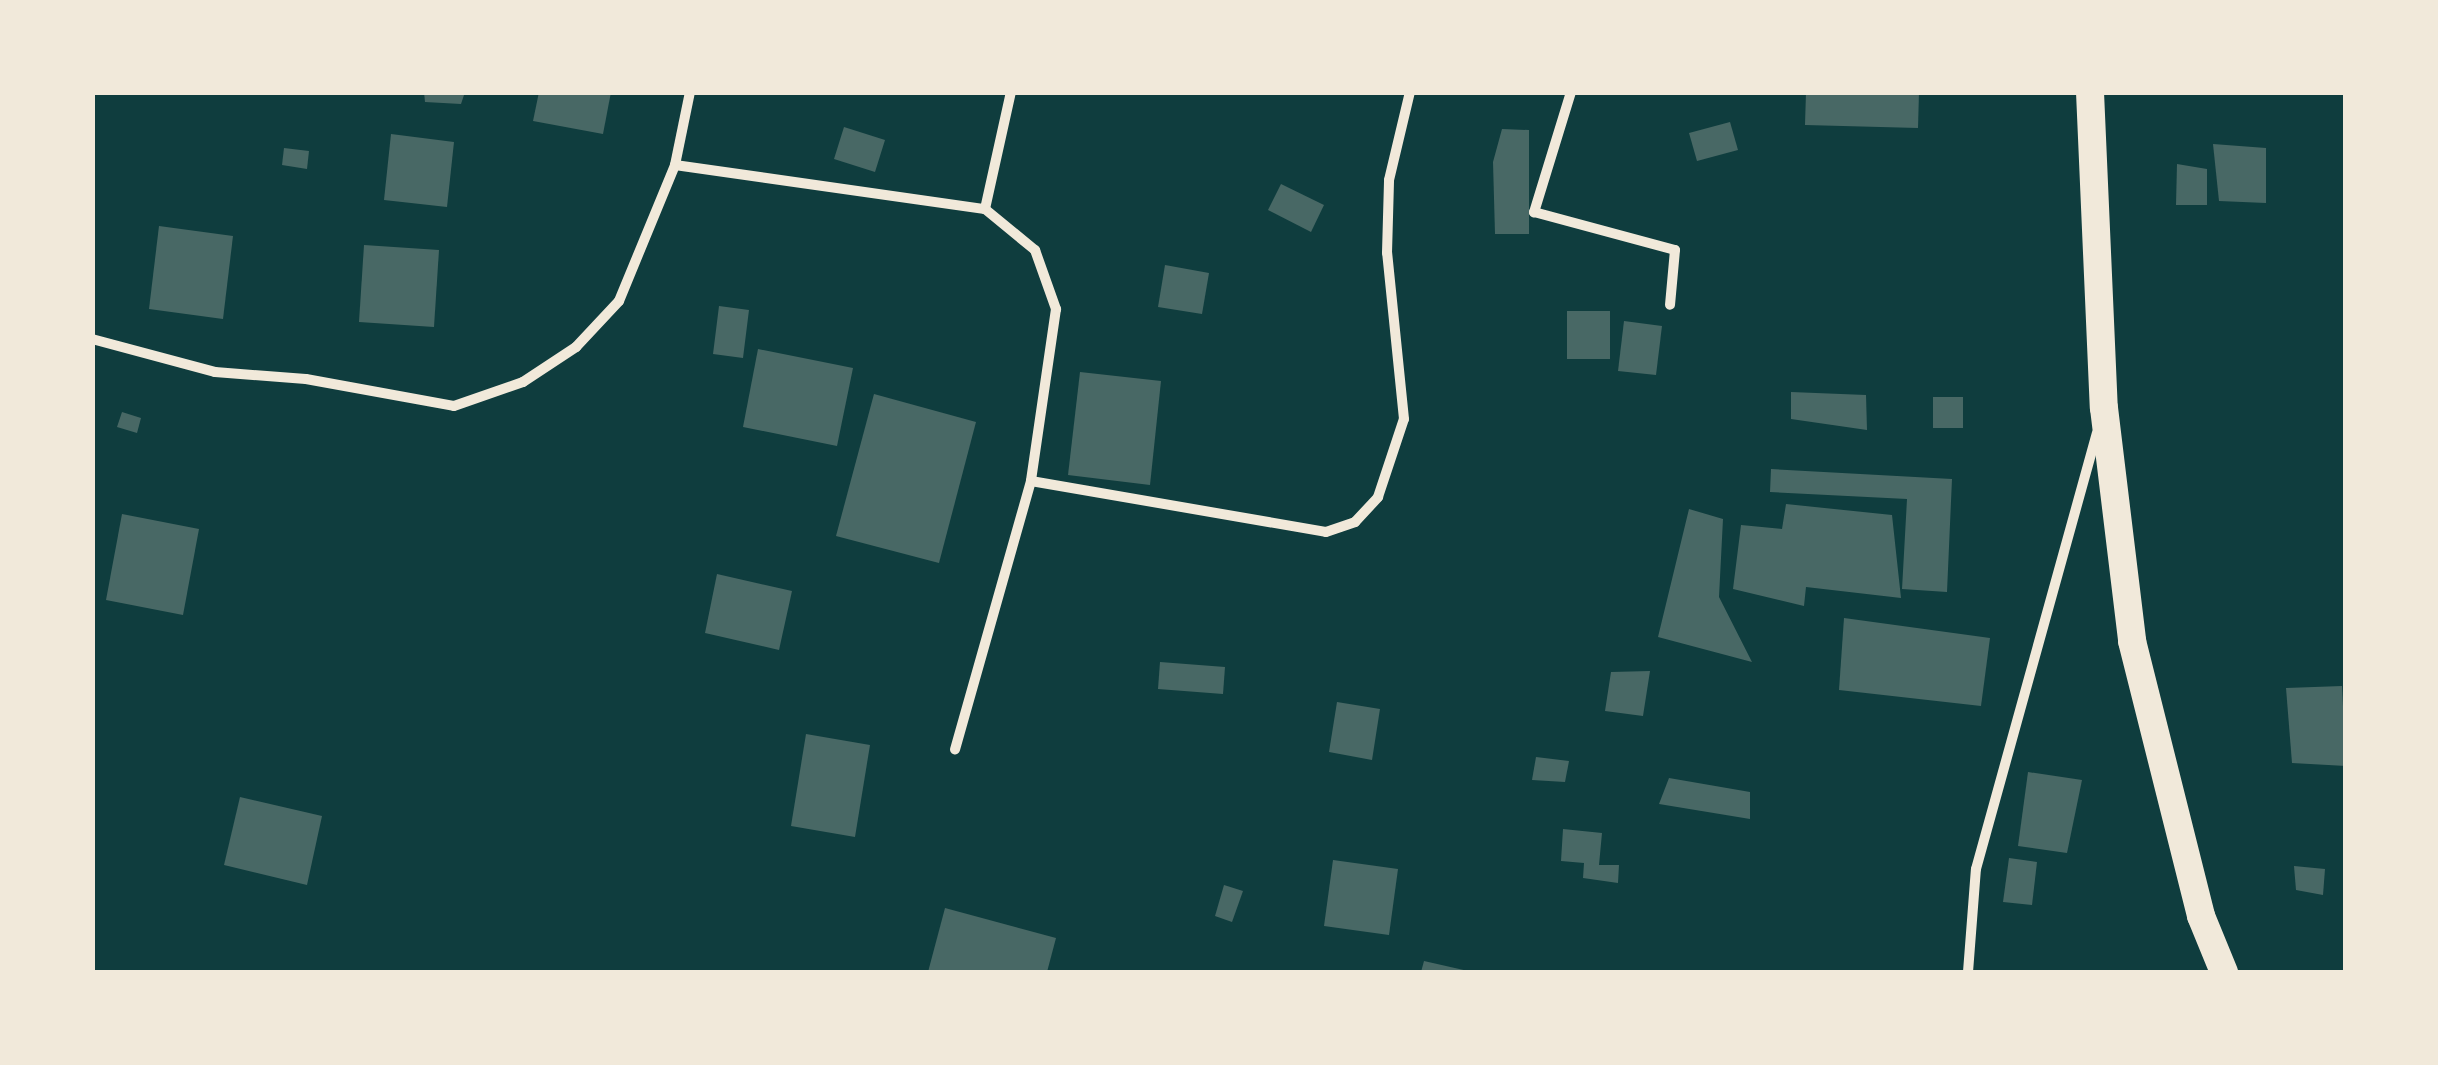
<!DOCTYPE html>
<html>
<head>
<meta charset="utf-8">
<style>
	body { margin:0 }
	#map { position:relative; width:2438px; height:1065px; overflow:hidden; background:#0f3d3e; font-family:"Source Sans 3",sans-serif }
	div>[style] { position:absolute }
	[style*='--x'] { left:calc(var(--x)*1px); top:calc(var(--y)*1px); width:calc(var(--w)*1px); rotate:calc(var(--a)*1deg) }
	.building>* { inset:0; background:#486865 }
	.minor>* { height:10px; margin:-5px; padding:0 5px; transform-origin:5px; border-radius:5px; background:#f1e9da }
	.trunk>* { height:28px; margin:-14px; padding:0 14px; transform-origin:14px; border-radius:14px; background:#f1e9da }
	span { translate:-50% -50%; white-space:nowrap; text-align:center; line-height:1.15; -webkit-text-stroke:8px #f1e9da; paint-order:stroke }
	.frame { position:absolute; inset:0; border:95px solid #f1e9da; pointer-events:none }
</style>
</head>
<body>
<div id="map">
	<div class="building">
		<div style="clip-path:polygon(424px 92px,465px 92px,461px 104px,425px 102px)"></div>
		<div style="clip-path:polygon(539px 92px,611px 92px,603px 134px,533px 121px)"></div>
		<div style="clip-path:polygon(1806px 92px,1919px 92px,1918px 128px,1805px 125px)"></div>
		<div style="clip-path:polygon(1730px 122px,1738px 150px,1697px 161px,1689px 133px)"></div>
		<div style="clip-path:polygon(844px 127px,885px 140px,875px 172px,834px 159px)"></div>
		<div style="clip-path:polygon(1502px 129px,1529px 130px,1529px 234px,1495px 234px,1493px 162px)"></div>
		<div style="clip-path:polygon(391px 134px,454px 142px,447px 207px,384px 200px)"></div>
		<div style="clip-path:polygon(2213px 144px,2266px 148px,2266px 203px,2219px 201px)"></div>
		<div style="clip-path:polygon(284px 148px,309px 151px,307px 169px,282px 165px)"></div>
		<div style="clip-path:polygon(2177px 164px,2207px 169px,2207px 205px,2176px 205px)"></div>
		<div style="clip-path:polygon(1281px 184px,1324px 205px,1311px 232px,1268px 210px)"></div>
		<div style="clip-path:polygon(159px 226px,233px 236px,223px 319px,149px 309px)"></div>
		<div style="clip-path:polygon(364px 245px,439px 250px,434px 327px,359px 322px)"></div>
		<div style="clip-path:polygon(1165px 265px,1209px 273px,1202px 314px,1158px 307px)"></div>
		<div style="clip-path:polygon(719px 306px,749px 310px,743px 358px,713px 354px)"></div>
		<div style="clip-path:polygon(1567px 311px,1610px 311px,1610px 359px,1567px 359px)"></div>
		<div style="clip-path:polygon(1624px 321px,1662px 326px,1656px 375px,1618px 371px)"></div>
		<div style="clip-path:polygon(758px 349px,853px 368px,837px 446px,743px 427px)"></div>
		<div style="clip-path:polygon(1080px 372px,1161px 381px,1150px 485px,1068px 475px)"></div>
		<div style="clip-path:polygon(1791px 392px,1866px 395px,1867px 430px,1791px 419px)"></div>
		<div style="clip-path:polygon(874px 394px,976px 422px,939px 563px,836px 536px)"></div>
		<div style="clip-path:polygon(1933px 397px,1963px 397px,1963px 428px,1933px 428px)"></div>
		<div style="clip-path:polygon(122px 412px,141px 418px,137px 433px,117px 427px)"></div>
		<div style="clip-path:polygon(1771px 469px,1952px 479px,1947px 592px,1902px 589px,1907px 499px,1770px 492px)"></div>
		<div style="clip-path:polygon(1786px 504px,1892px 515px,1901px 598px,1806px 587px,1804px 606px,1733px 589px,1741px 525px,1782px 529px)"></div>
		<div style="clip-path:polygon(1689px 509px,1723px 519px,1719px 597px,1752px 662px,1658px 637px)"></div>
		<div style="clip-path:polygon(122px 514px,199px 529px,183px 615px,106px 600px)"></div>
		<div style="clip-path:polygon(717px 574px,792px 591px,779px 650px,705px 633px)"></div>
		<div style="clip-path:polygon(1844px 618px,1990px 638px,1981px 706px,1839px 690px)"></div>
		<div style="clip-path:polygon(1160px 662px,1225px 667px,1223px 694px,1158px 689px)"></div>
		<div style="clip-path:polygon(1650px 671px,1643px 716px,1605px 711px,1611px 672px)"></div>
		<div style="clip-path:polygon(2342px 686px,2346px 766px,2292px 763px,2286px 688px)"></div>
		<div style="clip-path:polygon(1337px 702px,1380px 709px,1372px 760px,1329px 752px)"></div>
		<div style="clip-path:polygon(806px 734px,870px 745px,855px 837px,791px 826px)"></div>
		<div style="clip-path:polygon(1536px 757px,1569px 761px,1565px 782px,1532px 780px)"></div>
		<div style="clip-path:polygon(2028px 772px,2082px 780px,2067px 853px,2018px 846px)"></div>
		<div style="clip-path:polygon(1669px 778px,1750px 792px,1750px 819px,1659px 804px)"></div>
		<div style="clip-path:polygon(240px 797px,322px 816px,307px 885px,224px 865px)"></div>
		<div style="clip-path:polygon(1563px 829px,1602px 833px,1599px 865px,1619px 865px,1618px 883px,1583px 878px,1584px 863px,1561px 861px)"></div>
		<div style="clip-path:polygon(2009px 858px,2037px 862px,2032px 905px,2003px 902px)"></div>
		<div style="clip-path:polygon(1333px 860px,1398px 869px,1389px 935px,1324px 926px)"></div>
		<div style="clip-path:polygon(2294px 866px,2325px 869px,2323px 895px,2296px 890px)"></div>
		<div style="clip-path:polygon(1224px 885px,1243px 891px,1232px 922px,1215px 916px)"></div>
		<div style="clip-path:polygon(945px 908px,1056px 938px,1047px 972px,928px 972px)"></div>
		<div style="clip-path:polygon(1424px 961px,1468px 971px,1468px 972px,1421px 972px)"></div>
	</div>
	<div class="minor">
		<div style="--x:1571;--y:92;--w:126;--a:107.1"></div>
		<div style="--x:1534;--y:212;--w:146;--a:15.1"></div>
		<div style="--x:1675;--y:250;--w:55;--a:95.2"></div>
		<div style="--x:675;--y:165;--w:313;--a:8.1"></div>
		<div style="--x:985;--y:209;--w:65;--a:39.4"></div>
		<div style="--x:1035;--y:250;--w:63;--a:70.4"></div>
		<div style="--x:1056;--y:309;--w:174;--a:98.3"></div>
		<div style="--x:1031;--y:481;--w:279;--a:105.8"></div>
		<div style="--x:985;--y:209;--w:120;--a:-77.5"></div>
		<div style="--x:92;--y:339;--w:127;--a:15"></div>
		<div style="--x:215;--y:372;--w:91;--a:4.4"></div>
		<div style="--x:306;--y:379;--w:150;--a:10.3"></div>
		<div style="--x:454;--y:406;--w:73;--a:-19.2"></div>
		<div style="--x:523;--y:382;--w:64;--a:-33.4"></div>
		<div style="--x:576;--y:347;--w:63;--a:-46.9"></div>
		<div style="--x:619;--y:301;--w:147;--a:-67.6"></div>
		<div style="--x:675;--y:165;--w:75;--a:-78.4"></div>
		<div style="--x:1031;--y:481;--w:299;--a:9.8"></div>
		<div style="--x:1326;--y:532;--w:31;--a:-19"></div>
		<div style="--x:1355;--y:522;--w:34;--a:-47"></div>
		<div style="--x:1378;--y:497;--w:82;--a:-71.6"></div>
		<div style="--x:1404;--y:419;--w:167;--a:-95.8"></div>
		<div style="--x:1387;--y:253;--w:73;--a:-88.4"></div>
		<div style="--x:1389;--y:180;--w:90;--a:-76.6"></div>
		<div style="--x:1968;--y:972;--w:103;--a:-85.6"></div>
		<div style="--x:1976;--y:869;--w:452;--a:-74.5"></div>
	</div>
	<div class="trunk">
		<div style="--x:2090;--y:92;--w:316;--a:87.5"></div>
		<div style="--x:2104;--y:408;--w:235;--a:83.1"></div>
		<div style="--x:2132;--y:641;--w:284;--a:75.9"></div>
		<div style="--x:2201;--y:916;--w:61;--a:67.7"></div>
	</div>
	<div class="frame"></div>
</div>
</body>
</html>
